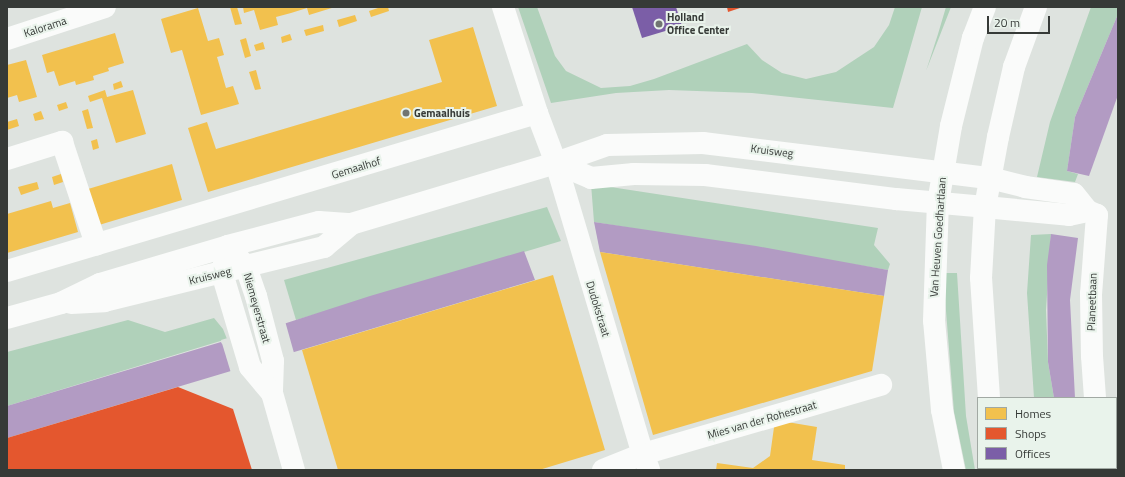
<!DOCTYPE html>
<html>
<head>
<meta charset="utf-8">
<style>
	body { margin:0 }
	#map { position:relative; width:1125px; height:477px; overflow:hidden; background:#dee3df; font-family:"Titillium Web",sans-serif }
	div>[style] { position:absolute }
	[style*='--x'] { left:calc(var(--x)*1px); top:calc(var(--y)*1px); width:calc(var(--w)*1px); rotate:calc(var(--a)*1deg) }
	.green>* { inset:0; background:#b0d1ba }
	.water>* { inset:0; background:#b29bc3 }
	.pier>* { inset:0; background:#dee3df }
	.homes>* { inset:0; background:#f2c14e }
	.shops>* { inset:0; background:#e4572e }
	.offices>* { inset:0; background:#7b5ea7 }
	.street>* { height:22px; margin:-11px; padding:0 11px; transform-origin:11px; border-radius:11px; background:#fafbfa }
	.secondary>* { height:22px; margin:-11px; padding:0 11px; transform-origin:11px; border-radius:11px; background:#fafbfa }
	.dots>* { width:11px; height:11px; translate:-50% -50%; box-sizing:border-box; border:2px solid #e9f3eb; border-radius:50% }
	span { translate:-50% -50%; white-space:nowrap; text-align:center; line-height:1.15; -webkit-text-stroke:4px #e9f3eb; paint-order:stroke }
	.poi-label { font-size:11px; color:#363a37; font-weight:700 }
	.left { translate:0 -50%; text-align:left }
	.street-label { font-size:11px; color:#363a37 }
	.frame { position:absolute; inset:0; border:8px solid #363a37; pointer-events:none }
	.legend { position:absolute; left:977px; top:397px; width:140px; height:72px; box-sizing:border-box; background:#e9f3eb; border:1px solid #a1a9a3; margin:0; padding:5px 7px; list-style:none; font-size:12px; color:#363a37 }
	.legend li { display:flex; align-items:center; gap:8px; height:20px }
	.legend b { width:20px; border:1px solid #a1a9a3 }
	.scale { position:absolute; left:987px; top:16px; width:63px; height:18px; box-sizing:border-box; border:2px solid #363a37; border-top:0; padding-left:5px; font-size:12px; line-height:14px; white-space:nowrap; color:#363a37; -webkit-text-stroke:3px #e9f3eb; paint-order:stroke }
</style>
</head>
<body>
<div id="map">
	<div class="green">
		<div style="clip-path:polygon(518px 7px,537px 7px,555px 56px,566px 71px,601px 88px,630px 86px,654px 79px,747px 44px,762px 60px,782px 73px,806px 79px,836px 72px,874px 47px,889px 25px,895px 7px,922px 7px,893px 108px,752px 93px,669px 90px,616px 93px,551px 103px)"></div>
		<div style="clip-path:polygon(946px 7px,951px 7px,926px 71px,938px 34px)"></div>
		<div style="clip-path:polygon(1091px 7px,1118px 7px,1118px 14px,1075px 117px,1067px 171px,1078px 174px,1075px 182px,1037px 177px,1050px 122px)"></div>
		<div style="clip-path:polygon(591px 184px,878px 228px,874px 245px,890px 264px,888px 270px,594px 222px)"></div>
		<div style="clip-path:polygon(547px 207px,561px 241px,296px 320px,284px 280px)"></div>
		<div style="clip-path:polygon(1051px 234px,1046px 310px,1048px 362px,1054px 398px,1034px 398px,1027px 293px,1031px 235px)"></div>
		<div style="clip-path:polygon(943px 273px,957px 273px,966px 416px,975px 470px,966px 470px,954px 412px)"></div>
		<div style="clip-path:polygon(214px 318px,223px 329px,227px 339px,7px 406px,7px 352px,128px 320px,165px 332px)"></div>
	</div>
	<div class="water">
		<div style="clip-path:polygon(1118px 14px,1118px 95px,1089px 176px,1067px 171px,1075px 117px)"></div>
		<div style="clip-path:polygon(594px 222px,756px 246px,888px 270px,884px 296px,600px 252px)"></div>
		<div style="clip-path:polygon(1051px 234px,1078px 238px,1070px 300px,1075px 398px,1054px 398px,1048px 362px,1047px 265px)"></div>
		<div style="clip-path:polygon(524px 251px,535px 280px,7px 438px,7px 406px,221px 342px,222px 344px,370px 296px)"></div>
	</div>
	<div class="pier">
		<div style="clip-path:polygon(285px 321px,294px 353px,231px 373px,221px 340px)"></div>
	</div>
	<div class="homes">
		<div style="clip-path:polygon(230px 7px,237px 7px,242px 24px,235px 25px)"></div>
		<div style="clip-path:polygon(243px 7px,335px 7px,309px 15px,307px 8px,291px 13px,276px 17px,278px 25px,260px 30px,254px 10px,244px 13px)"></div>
		<div style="clip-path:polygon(381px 7px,388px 7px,389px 11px,371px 17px,369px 11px)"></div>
		<div style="clip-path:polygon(198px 8px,208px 41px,219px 38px,224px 55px,217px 57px,226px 88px,233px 86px,239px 104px,201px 115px,182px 50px,171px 53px,161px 19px)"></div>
		<div style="clip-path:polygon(355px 15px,357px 21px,339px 27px,337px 20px)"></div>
		<div style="clip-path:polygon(323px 25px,324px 31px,306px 36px,304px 30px)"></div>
		<div style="clip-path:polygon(473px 27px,497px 106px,208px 192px,188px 128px,207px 122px,216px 149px,442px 82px,429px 40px)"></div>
		<div style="clip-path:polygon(115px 33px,124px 63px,108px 68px,109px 71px,93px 76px,94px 80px,76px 85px,75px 81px,59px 86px,54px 71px,47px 73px,42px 55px)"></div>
		<div style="clip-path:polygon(290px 34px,292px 40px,282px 43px,281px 37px)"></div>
		<div style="clip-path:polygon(246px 38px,251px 56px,245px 58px,240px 40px)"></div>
		<div style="clip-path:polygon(263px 42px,265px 49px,256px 51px,254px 45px)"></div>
		<div style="clip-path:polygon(26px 60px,37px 97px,19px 102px,17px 95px,7px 98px,7px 65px)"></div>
		<div style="clip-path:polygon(256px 70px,261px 89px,255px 90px,249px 72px)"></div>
		<div style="clip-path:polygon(121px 81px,123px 87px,114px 90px,113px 84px)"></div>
		<div style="clip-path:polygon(105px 90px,107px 97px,133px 90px,146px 134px,116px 143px,102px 98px,90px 102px,88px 96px)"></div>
		<div style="clip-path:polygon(66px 102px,68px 108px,59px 111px,57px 105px)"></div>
		<div style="clip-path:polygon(88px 109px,93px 128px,87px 129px,82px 111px)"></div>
		<div style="clip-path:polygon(41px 111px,44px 119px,35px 121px,33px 114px)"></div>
		<div style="clip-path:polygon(17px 119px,19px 126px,7px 130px,7px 122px)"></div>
		<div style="clip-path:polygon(97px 139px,99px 148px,93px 150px,91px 141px)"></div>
		<div style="clip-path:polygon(172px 164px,182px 200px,99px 225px,88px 189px)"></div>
		<div style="clip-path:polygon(61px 174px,63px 182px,54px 185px,52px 177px)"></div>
		<div style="clip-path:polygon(37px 182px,39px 189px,21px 195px,18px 187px)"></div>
		<div style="clip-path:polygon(51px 201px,53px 208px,70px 203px,78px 232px,7px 253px,7px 214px)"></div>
		<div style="clip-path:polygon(600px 252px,884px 296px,872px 371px,653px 435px)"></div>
		<div style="clip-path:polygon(553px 275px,605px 450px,539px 470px,338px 470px,302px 350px)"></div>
		<div style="clip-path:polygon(775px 420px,817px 427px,812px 460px,845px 465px,845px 470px,716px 470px,717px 463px,753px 468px,770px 456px)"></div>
	</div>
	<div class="shops">
		<div style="clip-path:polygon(727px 7px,743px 7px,728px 12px)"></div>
		<div style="clip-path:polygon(178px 387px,233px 409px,252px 470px,7px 470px,7px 438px)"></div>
	</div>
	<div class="offices">
		<div style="clip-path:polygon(632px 7px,676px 7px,682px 26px,642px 38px)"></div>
	</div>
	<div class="street">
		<div style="--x:503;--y:7;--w:111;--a:72.2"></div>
		<div style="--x:537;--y:113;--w:53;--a:69.2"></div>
		<div style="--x:556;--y:163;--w:304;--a:73.4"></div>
		<div style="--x:643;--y:454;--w:248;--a:-16.2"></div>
		<div style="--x:7;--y:39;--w:103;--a:-18.1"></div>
		<div style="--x:7;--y:159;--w:58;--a:-17.2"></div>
		<div style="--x:62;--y:142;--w:108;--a:71.6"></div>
		<div style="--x:990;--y:178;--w:36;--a:14"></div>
		<div style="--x:1025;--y:187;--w:49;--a:8.1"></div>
		<div style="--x:1074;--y:194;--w:22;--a:51"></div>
		<div style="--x:1088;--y:211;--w:10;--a:24"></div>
		<div style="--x:1097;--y:215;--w:79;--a:94.3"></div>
		<div style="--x:1091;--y:294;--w:62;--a:89.1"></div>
		<div style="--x:1092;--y:356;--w:42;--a:85.9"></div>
		<div style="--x:985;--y:207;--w:84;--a:5.4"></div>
		<div style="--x:1069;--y:215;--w:19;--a:-12"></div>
		<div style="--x:228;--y:246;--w:28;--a:49"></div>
		<div style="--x:246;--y:267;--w:31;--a:71"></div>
		<div style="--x:256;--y:296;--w:67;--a:75.3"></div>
		<div style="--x:273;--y:361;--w:32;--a:92"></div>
		<div style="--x:272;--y:393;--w:80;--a:74.1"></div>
		<div style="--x:226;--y:253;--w:20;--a:101"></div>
		<div style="--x:222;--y:273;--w:98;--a:73.4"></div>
		<div style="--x:250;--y:367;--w:34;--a:50"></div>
		<div style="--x:7;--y:271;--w:553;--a:-16.6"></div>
		<div style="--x:603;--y:470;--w:43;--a:-21.8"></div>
		<div style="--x:643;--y:454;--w:17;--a:69"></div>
	</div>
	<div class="secondary">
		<div style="--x:556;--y:163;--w:38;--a:23"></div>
		<div style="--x:591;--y:178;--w:43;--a:-5.3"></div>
		<div style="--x:634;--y:174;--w:71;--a:0.8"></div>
		<div style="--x:705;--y:175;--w:193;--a:7.2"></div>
		<div style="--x:896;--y:199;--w:89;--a:5.1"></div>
		<div style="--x:71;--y:303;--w:33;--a:-3"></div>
		<div style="--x:104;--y:301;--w:227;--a:-13.8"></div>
		<div style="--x:324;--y:247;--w:35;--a:-40"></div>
		<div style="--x:7;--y:318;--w:56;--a:-15.5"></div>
		<div style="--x:61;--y:303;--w:43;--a:-26"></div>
		<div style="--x:100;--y:284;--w:134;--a:-16.5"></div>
		<div style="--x:228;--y:246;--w:94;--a:-14.8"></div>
		<div style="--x:319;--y:222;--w:32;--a:4"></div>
		<div style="--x:351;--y:224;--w:214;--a:-16.6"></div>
		<div style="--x:556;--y:163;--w:54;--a:-19.4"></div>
		<div style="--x:607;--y:145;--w:96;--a:-1.2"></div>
		<div style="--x:703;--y:143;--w:289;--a:7"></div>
		<div style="--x:989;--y:398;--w:120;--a:-93.8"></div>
		<div style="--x:981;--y:278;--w:71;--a:-86.8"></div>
		<div style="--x:985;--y:207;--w:71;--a:-79.5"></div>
		<div style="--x:998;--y:137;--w:72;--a:-77.1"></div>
		<div style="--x:1014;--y:67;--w:64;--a:-69.9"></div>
		<div style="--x:1003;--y:468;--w:2;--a:90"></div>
		<div style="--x:954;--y:470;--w:61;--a:-101.3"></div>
		<div style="--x:942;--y:410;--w:89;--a:-95.1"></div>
		<div style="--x:934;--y:321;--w:118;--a:-88.1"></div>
		<div style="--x:938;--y:203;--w:78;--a:-80.4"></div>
		<div style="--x:951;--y:126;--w:91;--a:-76"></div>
		<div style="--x:973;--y:38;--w:33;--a:-69"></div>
	</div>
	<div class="dots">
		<div style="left:659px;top:24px;background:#717572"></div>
		<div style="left:406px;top:113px;background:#717572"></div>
	</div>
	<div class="poi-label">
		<span class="left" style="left:667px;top:24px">Holland<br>Office Center</span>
		<span class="left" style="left:414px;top:113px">Gemaalhuis</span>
	</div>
	<div class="street-label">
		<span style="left:45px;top:27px;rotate:-18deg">Kalorama</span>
		<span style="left:772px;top:151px;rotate:7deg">Kruisweg</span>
		<span style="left:356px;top:168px;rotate:-17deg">Gemaalhof</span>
		<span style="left:938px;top:237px;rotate:-86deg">Van Heuven Goedhartlaan</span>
		<span style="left:210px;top:276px;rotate:-14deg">Kruisweg</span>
		<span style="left:1092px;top:302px;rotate:-88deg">Planeetbaan</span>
		<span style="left:257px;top:308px;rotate:74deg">Niemeyerstraat</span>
		<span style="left:598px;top:309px;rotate:73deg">Dudokstraat</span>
		<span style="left:762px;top:420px;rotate:-16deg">Mies van der Rohestraat</span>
	</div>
	<div class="frame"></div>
	<ul class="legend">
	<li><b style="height:11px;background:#f2c14e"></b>Homes</li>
	<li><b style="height:11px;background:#e4572e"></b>Shops</li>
	<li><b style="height:11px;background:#7b5ea7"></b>Offices</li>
	</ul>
	<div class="scale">20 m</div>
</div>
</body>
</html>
